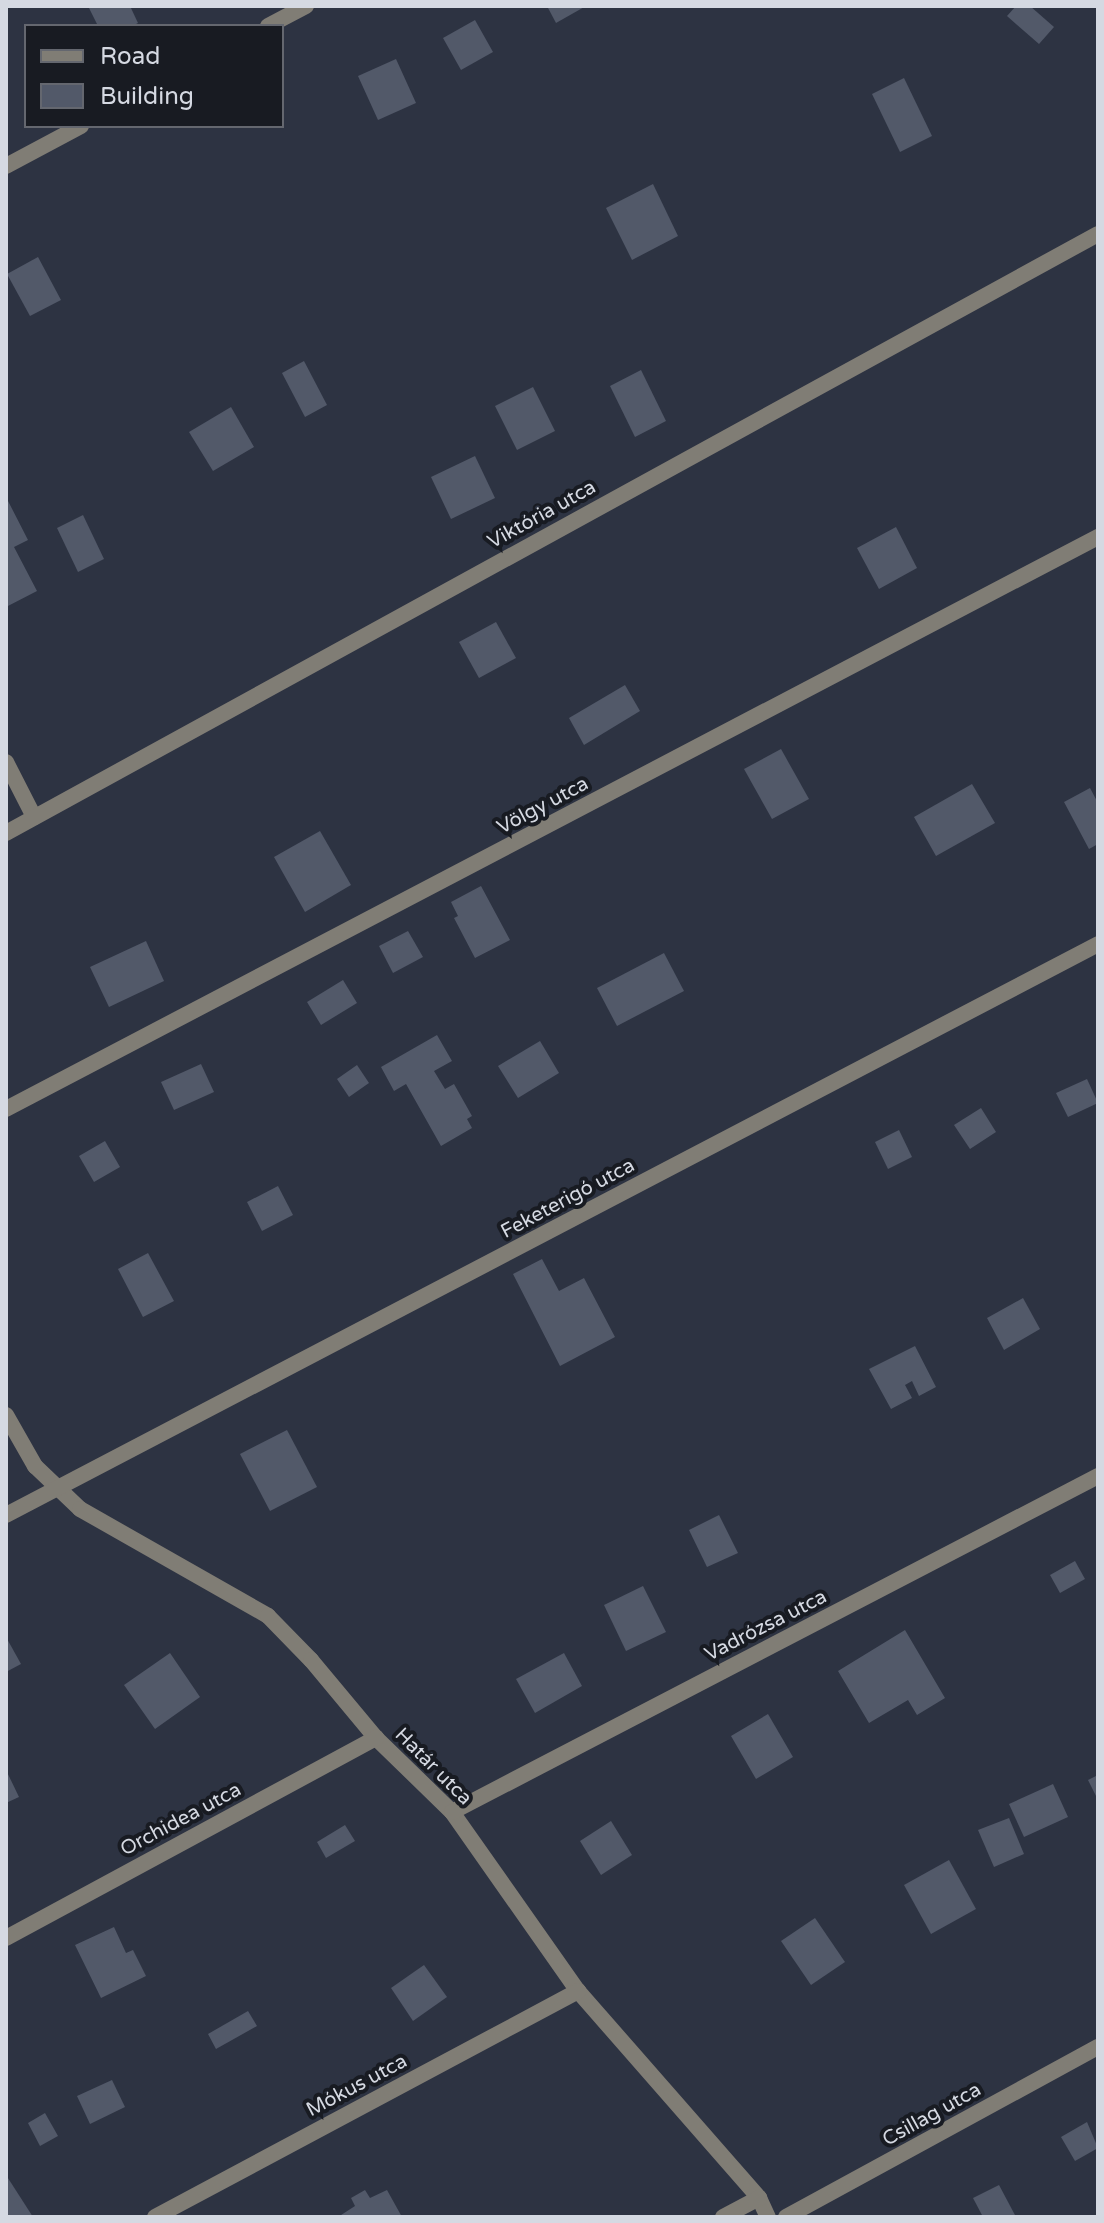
<!DOCTYPE html>
<html>
<head>
<meta charset="utf-8">
<style>
	body { margin:0 }
	#map { position:relative; width:1104px; height:2223px; overflow:hidden; background:#2d3342; font-family:"Varela Round",sans-serif }
	div>[style] { position:absolute }
	[style*='--x'] { left:calc(var(--x)*1px); top:calc(var(--y)*1px); width:calc(var(--w)*1px); rotate:calc(var(--a)*1deg) }
	.building>* { inset:0; background:#525969 }
	.minor>* { height:16px; margin:-8px; padding:0 8px; transform-origin:8px; border-radius:8px; background:#807d75 }
	span { translate:-50% -50%; white-space:nowrap; text-align:center; line-height:1.15; -webkit-text-stroke:8px #181b22; paint-order:stroke }
	.street-label { font-size:20px; color:#d5d9e2 }
	.frame { position:absolute; inset:0; border:8px solid #d5d9e2; pointer-events:none }
	.legend { position:absolute; left:24px; top:24px; width:260px; height:104px; box-sizing:border-box; background:#181b22; border:2px solid #64676f; margin:0; padding:10px 14px; list-style:none; font-size:24px; color:#d5d9e2 }
	.legend li { display:flex; align-items:center; gap:16px; height:40px }
	.legend b { width:40px; border:2px solid #64676f }
</style>
</head>
<body>
<div id="map">
	<div class="building">
		<div style="clip-path:polygon(88px 6px,130px 6px,138px 23px,132px 26px,98px 26px)"></div>
		<div style="clip-path:polygon(547px 6px,586px 6px,556px 23px)"></div>
		<div style="clip-path:polygon(1016px 6px,1030px 6px,1054px 27px,1039px 44px,1007px 16px)"></div>
		<div style="clip-path:polygon(475px 20px,493px 52px,461px 70px,443px 38px)"></div>
		<div style="clip-path:polygon(396px 59px,416px 103px,378px 120px,358px 76px)"></div>
		<div style="clip-path:polygon(904px 78px,932px 136px,900px 152px,872px 94px)"></div>
		<div style="clip-path:polygon(653px 184px,678px 236px,632px 260px,606px 208px)"></div>
		<div style="clip-path:polygon(38px 257px,61px 300px,30px 316px,7px 274px)"></div>
		<div style="clip-path:polygon(304px 361px,327px 405px,305px 417px,282px 373px)"></div>
		<div style="clip-path:polygon(641px 370px,666px 421px,635px 437px,610px 386px)"></div>
		<div style="clip-path:polygon(533px 387px,555px 431px,517px 450px,495px 406px)"></div>
		<div style="clip-path:polygon(231px 407px,254px 447px,213px 471px,189px 432px)"></div>
		<div style="clip-path:polygon(475px 456px,495px 498px,451px 519px,431px 477px)"></div>
		<div style="clip-path:polygon(6px 497px,28px 540px,14px 547px,37px 591px,6px 607px)"></div>
		<div style="clip-path:polygon(83px 515px,104px 559px,78px 572px,57px 528px)"></div>
		<div style="clip-path:polygon(896px 527px,917px 568px,879px 589px,857px 548px)"></div>
		<div style="clip-path:polygon(496px 622px,516px 658px,479px 678px,459px 642px)"></div>
		<div style="clip-path:polygon(625px 685px,640px 711px,584px 745px,569px 718px)"></div>
		<div style="clip-path:polygon(781px 749px,809px 799px,772px 819px,744px 769px)"></div>
		<div style="clip-path:polygon(972px 784px,995px 823px,936px 856px,914px 817px)"></div>
		<div style="clip-path:polygon(1090px 788px,1098px 803px,1098px 844px,1089px 849px,1064px 802px)"></div>
		<div style="clip-path:polygon(320px 831px,351px 885px,305px 912px,274px 857px)"></div>
		<div style="clip-path:polygon(481px 886px,510px 940px,475px 958px,454px 918px,458px 916px,451px 902px)"></div>
		<div style="clip-path:polygon(408px 931px,423px 957px,393px 973px,379px 946px)"></div>
		<div style="clip-path:polygon(146px 941px,164px 981px,109px 1007px,90px 967px)"></div>
		<div style="clip-path:polygon(664px 953px,684px 991px,617px 1026px,597px 988px)"></div>
		<div style="clip-path:polygon(343px 980px,357px 1003px,321px 1025px,307px 1002px)"></div>
		<div style="clip-path:polygon(437px 1035px,452px 1061px,434px 1071px,445px 1089px,454px 1084px,472px 1116px,467px 1119px,472px 1128px,441px 1146px,406px 1084px,394px 1091px,381px 1067px)"></div>
		<div style="clip-path:polygon(540px 1041px,559px 1073px,518px 1098px,498px 1066px)"></div>
		<div style="clip-path:polygon(201px 1064px,214px 1092px,174px 1110px,161px 1082px)"></div>
		<div style="clip-path:polygon(357px 1065px,369px 1083px,349px 1097px,337px 1079px)"></div>
		<div style="clip-path:polygon(1087px 1079px,1098px 1103px,1068px 1117px,1056px 1093px)"></div>
		<div style="clip-path:polygon(981px 1108px,996px 1132px,970px 1149px,954px 1125px)"></div>
		<div style="clip-path:polygon(899px 1130px,912px 1157px,888px 1169px,875px 1142px)"></div>
		<div style="clip-path:polygon(105px 1141px,120px 1167px,94px 1182px,79px 1156px)"></div>
		<div style="clip-path:polygon(278px 1186px,293px 1215px,262px 1231px,247px 1202px)"></div>
		<div style="clip-path:polygon(148px 1253px,174px 1301px,143px 1317px,118px 1269px)"></div>
		<div style="clip-path:polygon(542px 1259px,559px 1291px,584px 1278px,615px 1337px,560px 1366px,513px 1274px)"></div>
		<div style="clip-path:polygon(1023px 1298px,1040px 1329px,1004px 1350px,987px 1318px)"></div>
		<div style="clip-path:polygon(915px 1346px,936px 1387px,919px 1396px,912px 1381px,905px 1385px,912px 1398px,891px 1409px,869px 1369px)"></div>
		<div style="clip-path:polygon(287px 1430px,317px 1487px,270px 1511px,240px 1454px)"></div>
		<div style="clip-path:polygon(719px 1515px,738px 1553px,707px 1567px,689px 1530px)"></div>
		<div style="clip-path:polygon(1075px 1561px,1085px 1579px,1060px 1593px,1050px 1575px)"></div>
		<div style="clip-path:polygon(643px 1586px,666px 1632px,626px 1651px,604px 1605px)"></div>
		<div style="clip-path:polygon(905px 1630px,945px 1698px,917px 1715px,908px 1700px,869px 1723px,838px 1671px)"></div>
		<div style="clip-path:polygon(6px 1637px,21px 1664px,6px 1672px)"></div>
		<div style="clip-path:polygon(170px 1653px,200px 1697px,155px 1729px,124px 1685px)"></div>
		<div style="clip-path:polygon(564px 1653px,582px 1686px,535px 1713px,516px 1679px)"></div>
		<div style="clip-path:polygon(768px 1714px,793px 1757px,756px 1779px,731px 1736px)"></div>
		<div style="clip-path:polygon(6px 1770px,19px 1797px,6px 1803px)"></div>
		<div style="clip-path:polygon(1098px 1775px,1098px 1800px,1088px 1780px)"></div>
		<div style="clip-path:polygon(1053px 1784px,1068px 1817px,1024px 1837px,1009px 1804px)"></div>
		<div style="clip-path:polygon(1009px 1818px,1024px 1854px,994px 1867px,978px 1830px)"></div>
		<div style="clip-path:polygon(611px 1821px,632px 1855px,601px 1875px,580px 1841px)"></div>
		<div style="clip-path:polygon(345px 1825px,355px 1841px,326px 1858px,317px 1842px)"></div>
		<div style="clip-path:polygon(949px 1860px,976px 1909px,931px 1934px,904px 1885px)"></div>
		<div style="clip-path:polygon(815px 1918px,845px 1962px,811px 1985px,781px 1941px)"></div>
		<div style="clip-path:polygon(114px 1927px,126px 1953px,133px 1950px,146px 1976px,101px 1998px,75px 1945px)"></div>
		<div style="clip-path:polygon(424px 1965px,447px 1997px,413px 2021px,391px 1988px)"></div>
		<div style="clip-path:polygon(248px 2011px,257px 2026px,216px 2049px,208px 2034px)"></div>
		<div style="clip-path:polygon(112px 2080px,125px 2107px,90px 2124px,77px 2096px)"></div>
		<div style="clip-path:polygon(45px 2113px,58px 2136px,40px 2146px,28px 2123px)"></div>
		<div style="clip-path:polygon(1087px 2122px,1098px 2148px,1075px 2161px,1061px 2137px)"></div>
		<div style="clip-path:polygon(6px 2175px,33px 2217px,6px 2217px)"></div>
		<div style="clip-path:polygon(999px 2185px,1016px 2217px,983px 2217px,973px 2198px)"></div>
		<div style="clip-path:polygon(365px 2190px,370px 2198px,387px 2190px,402px 2217px,338px 2217px,355px 2206px,351px 2198px)"></div>
	</div>
	<div class="minor">
		<div style="--x:268;--y:26;--w:43;--a:-27.8"></div>
		<div style="--x:6;--y:166;--w:85;--a:-28.1"></div>
		<div style="--x:6;--y:762;--w:62;--a:63"></div>
		<div style="--x:6;--y:833;--w:1245;--a:-28.75"></div>
		<div style="--x:6;--y:1109;--w:1233;--a:-27.65"></div>
		<div style="--x:6;--y:1415;--w:59;--a:60.4"></div>
		<div style="--x:35;--y:1466;--w:62;--a:43.7"></div>
		<div style="--x:80;--y:1509;--w:216;--a:29.6"></div>
		<div style="--x:268;--y:1616;--w:62;--a:45.7"></div>
		<div style="--x:311;--y:1660;--w:102;--a:50.2"></div>
		<div style="--x:376;--y:1738;--w:106;--a:44.2"></div>
		<div style="--x:452;--y:1812;--w:219;--a:54.9"></div>
		<div style="--x:578;--y:1991;--w:275;--a:48.8"></div>
		<div style="--x:759;--y:2198;--w:21;--a:65"></div>
		<div style="--x:6;--y:1515;--w:1232;--a:-27.6"></div>
		<div style="--x:452;--y:1812;--w:728;--a:-27.48"></div>
		<div style="--x:6;--y:1938;--w:421;--a:-28.4"></div>
		<div style="--x:155;--y:2217;--w:480;--a:-28.1"></div>
		<div style="--x:723;--y:2217;--w:41;--a:-27.8"></div>
		<div style="--x:786;--y:2217;--w:355;--a:-28.6"></div>
	</div>
	<div class="street-label">
		<span style="left:542px;top:515px;rotate:-29deg">Viktória utca</span>
		<span style="left:543px;top:806px;rotate:-28deg">Völgy utca</span>
		<span style="left:568px;top:1199px;rotate:-28deg">Feketerigó utca</span>
		<span style="left:766px;top:1626px;rotate:-27deg">Vadrózsa utca</span>
		<span style="left:433px;top:1767px;rotate:45deg">Határ utca</span>
		<span style="left:181px;top:1820px;rotate:-28deg">Orchidea utca</span>
		<span style="left:357px;top:2086px;rotate:-28deg">Mókus utca</span>
		<span style="left:932px;top:2115px;rotate:-29deg">Csillag utca</span>
	</div>
	<div class="frame"></div>
	<ul class="legend">
	<li><b style="height:10px;background:#807d75"></b>Road</li>
	<li><b style="height:22px;background:#525969"></b>Building</li>
	</ul>
</div>
</body>
</html>
